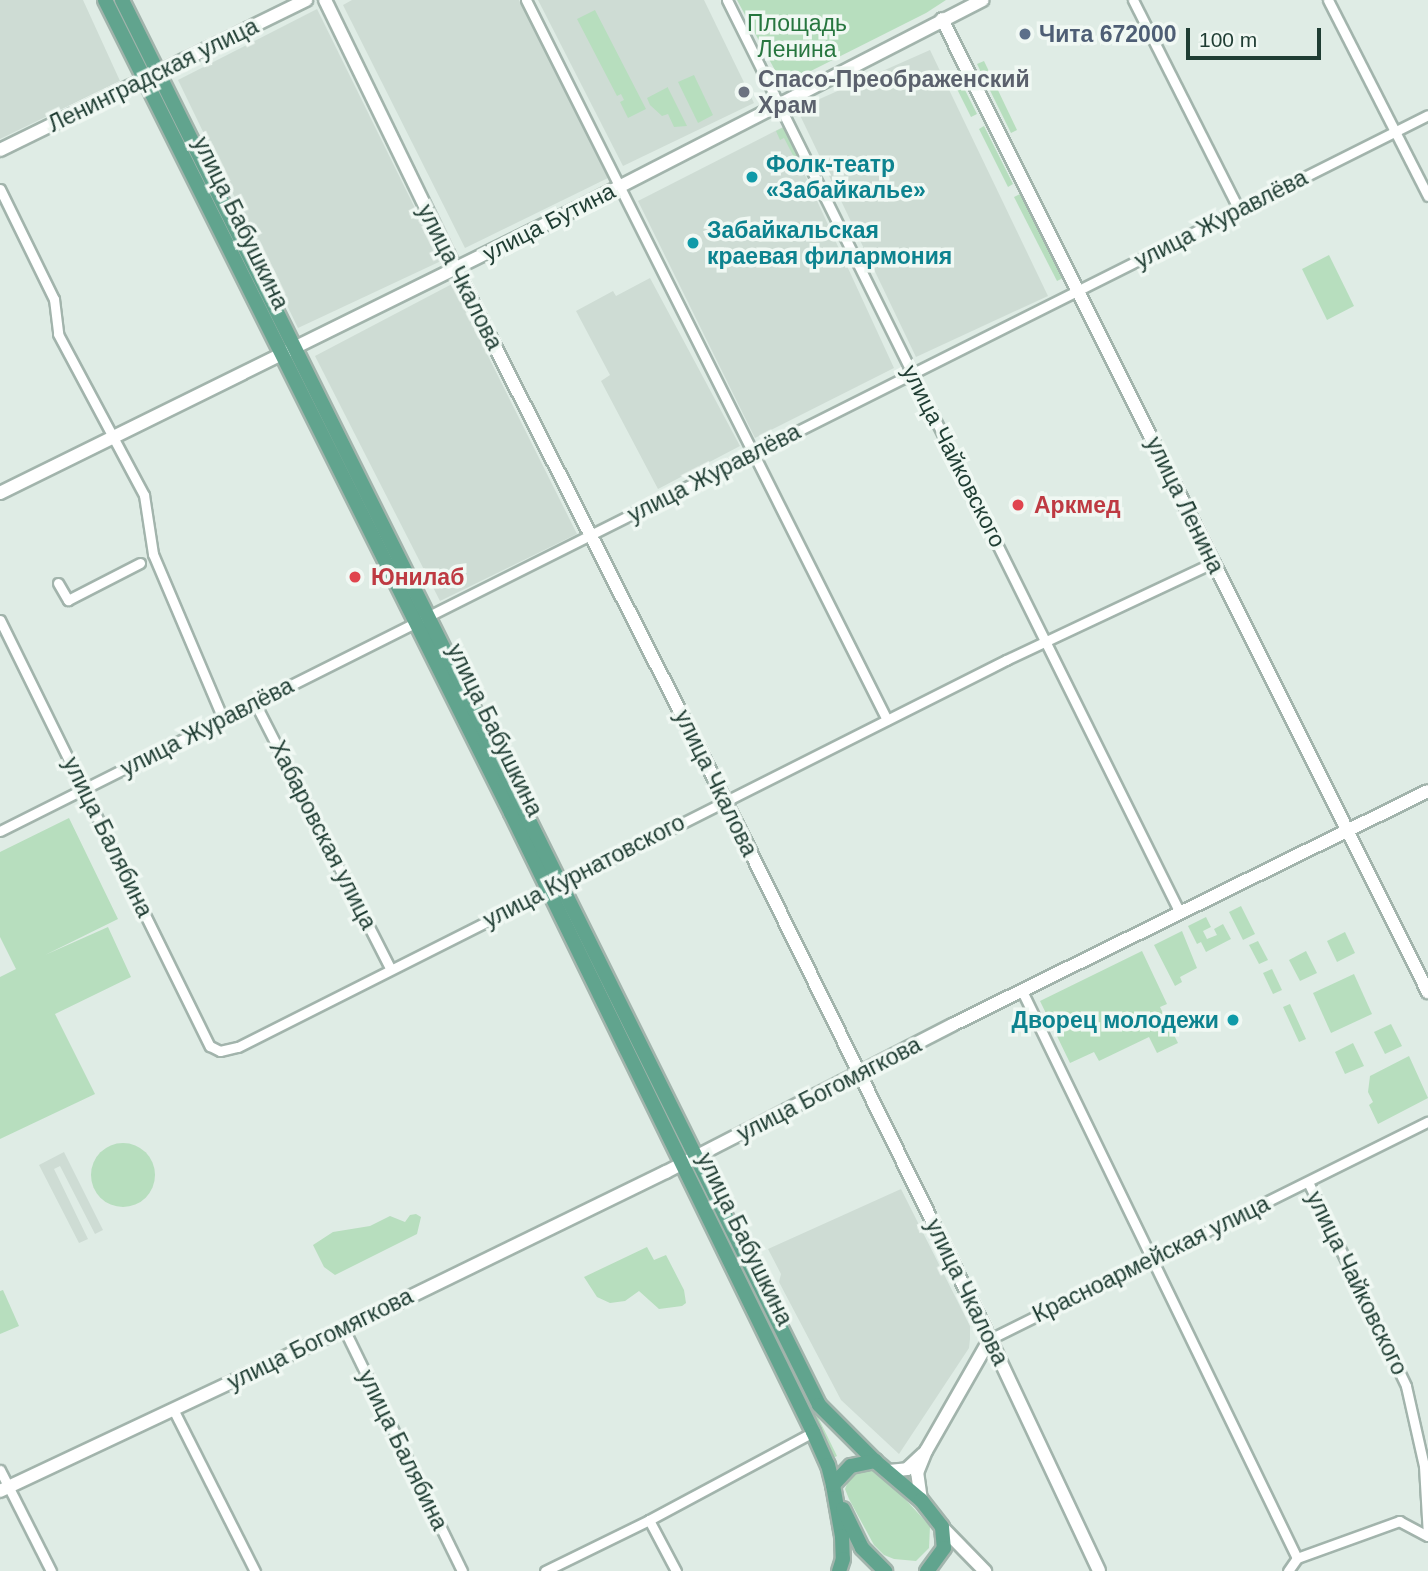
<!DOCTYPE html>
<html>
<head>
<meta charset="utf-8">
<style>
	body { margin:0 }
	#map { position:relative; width:1428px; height:1571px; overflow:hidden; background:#dfece5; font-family:Helvetica,sans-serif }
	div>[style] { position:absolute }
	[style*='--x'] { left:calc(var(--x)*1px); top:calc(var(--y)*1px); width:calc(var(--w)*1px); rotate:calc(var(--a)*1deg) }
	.built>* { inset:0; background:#cedcd4 }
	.green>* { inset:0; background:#b7debe }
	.round { border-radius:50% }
	.roads { filter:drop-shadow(2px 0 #a2b4ac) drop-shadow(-2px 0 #a2b4ac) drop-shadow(0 2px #a2b4ac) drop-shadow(0 -2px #a2b4ac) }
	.minor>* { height:9px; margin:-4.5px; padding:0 4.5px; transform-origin:4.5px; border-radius:4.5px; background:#fff }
	.secondary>* { height:12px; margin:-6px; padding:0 6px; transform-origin:6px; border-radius:6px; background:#fff }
	.primary>* { height:14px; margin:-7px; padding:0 7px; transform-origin:7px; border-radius:7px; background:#61a48e }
	.dots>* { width:19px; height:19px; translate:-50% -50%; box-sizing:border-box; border:4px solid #f0f8f3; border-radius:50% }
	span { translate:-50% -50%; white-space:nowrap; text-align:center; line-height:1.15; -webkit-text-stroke:7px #f0f8f3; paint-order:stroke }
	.park-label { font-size:23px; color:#27763f }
	.service-label { font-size:23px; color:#4e5e75; font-weight:700 }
	.left { translate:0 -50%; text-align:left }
	.street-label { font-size:23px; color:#1f3d33 }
	.worship-label { font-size:23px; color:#5b616d; font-weight:700 }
	.culture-label { font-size:23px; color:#0d838f; font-weight:700 }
	.right { translate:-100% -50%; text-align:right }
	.health-label { font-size:23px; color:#be3a42; font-weight:700 }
	.scale { position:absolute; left:1186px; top:28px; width:135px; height:32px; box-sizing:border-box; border:4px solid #1f3d33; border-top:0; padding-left:9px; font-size:21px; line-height:24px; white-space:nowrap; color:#1f3d33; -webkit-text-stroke:5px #f0f8f3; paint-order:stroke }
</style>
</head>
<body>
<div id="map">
	<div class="built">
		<div style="clip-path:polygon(0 0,83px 0,120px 81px,0 139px)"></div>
		<div style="clip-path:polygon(352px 0,519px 0,608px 178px,465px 248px,343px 5px)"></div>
		<div style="clip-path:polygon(538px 0,704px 0,754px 103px,623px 166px)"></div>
		<div style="clip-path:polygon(317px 9px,441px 261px,298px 328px,178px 80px)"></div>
		<div style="clip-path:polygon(930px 50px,1048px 296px,916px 357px,797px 109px)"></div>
		<div style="clip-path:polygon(783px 127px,894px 368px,755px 438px,638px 201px)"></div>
		<div style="clip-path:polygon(650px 278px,740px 446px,658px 489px,601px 381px,610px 375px,576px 311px,613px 291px,616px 296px)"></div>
		<div style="clip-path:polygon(452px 284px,577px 534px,440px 601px,315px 356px)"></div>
		<div style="clip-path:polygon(64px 1152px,103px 1230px,95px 1234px,60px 1166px,54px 1169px,88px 1239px,79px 1243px,39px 1165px)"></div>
		<div style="clip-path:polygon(901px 1189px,970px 1326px,970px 1339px,969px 1348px,899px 1454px,841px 1400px,779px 1282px,781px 1274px,768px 1249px)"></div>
	</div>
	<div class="green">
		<div style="clip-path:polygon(737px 0,946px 0,926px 13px,783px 85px)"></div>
		<div style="clip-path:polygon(595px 10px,646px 109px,628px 118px,620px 102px,624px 100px,621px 94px,617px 96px,577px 19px)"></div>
		<div style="clip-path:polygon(984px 61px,1017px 130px,1011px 133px,977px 64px)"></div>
		<div style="clip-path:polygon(694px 75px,713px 115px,698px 123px,678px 82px)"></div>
		<div style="clip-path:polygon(963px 86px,977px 114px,971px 117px,957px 89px)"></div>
		<div style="clip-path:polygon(668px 87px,668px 88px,687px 126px,674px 127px,668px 114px,662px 116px,650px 105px,647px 98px)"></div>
		<div style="clip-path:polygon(984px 126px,1013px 184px,1008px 187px,979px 129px)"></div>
		<div style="clip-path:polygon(784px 127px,800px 159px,796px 161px,784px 138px,780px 140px,776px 131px)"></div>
		<div style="clip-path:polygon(1020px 194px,1063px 278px,1057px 281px,1014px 197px)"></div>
		<div style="clip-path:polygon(1329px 255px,1354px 306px,1327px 320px,1302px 269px)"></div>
		<div style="clip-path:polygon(69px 818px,118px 919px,45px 955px,108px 927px,131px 977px,55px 1014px,95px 1094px,0 1139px,0 977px,16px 969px,0 937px,0 852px)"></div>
		<div style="clip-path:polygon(1241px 906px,1255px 934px,1243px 940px,1229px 912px)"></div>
		<div style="clip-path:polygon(1206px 917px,1211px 927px,1203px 931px,1207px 939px,1217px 935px,1214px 929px,1223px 924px,1231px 939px,1206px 952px,1201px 942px,1197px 944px,1188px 926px)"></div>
		<div style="clip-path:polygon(1182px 931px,1197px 968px,1180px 977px,1182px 982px,1175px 986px,1154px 945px)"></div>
		<div style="clip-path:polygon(1345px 932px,1355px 953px,1337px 962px,1327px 941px)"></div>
		<div style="clip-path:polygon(1258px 941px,1268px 960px,1259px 964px,1249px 945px)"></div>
		<div style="clip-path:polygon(1142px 951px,1167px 1004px,1160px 1007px,1178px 1043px,1157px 1053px,1149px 1037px,1099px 1061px,1094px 1052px,1070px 1063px,1040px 1001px)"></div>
		<div style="clip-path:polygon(1306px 951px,1317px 973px,1300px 981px,1289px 960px)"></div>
		<div style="clip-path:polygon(1272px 969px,1282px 990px,1273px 994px,1263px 973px)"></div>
		<div style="clip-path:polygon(1354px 974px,1372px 1014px,1331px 1033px,1313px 993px)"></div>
		<div style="clip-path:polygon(1290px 1004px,1306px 1039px,1299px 1042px,1283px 1007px)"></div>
		<div style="clip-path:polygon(1391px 1024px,1402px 1046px,1385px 1054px,1374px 1032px)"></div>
		<div style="clip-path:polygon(1353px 1043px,1364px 1066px,1345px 1074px,1335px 1052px)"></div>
		<div style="clip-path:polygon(1409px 1056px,1428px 1098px,1378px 1124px,1369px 1105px,1373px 1102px,1368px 1092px,1370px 1076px)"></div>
		<div class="round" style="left:91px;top:1143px;width:64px;height:64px"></div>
		<div style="clip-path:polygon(706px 1189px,837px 1456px,831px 1459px,700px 1191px)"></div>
		<div style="clip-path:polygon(416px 1214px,421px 1217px,417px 1234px,335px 1275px,324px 1267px,313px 1245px,333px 1232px,370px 1226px,390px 1216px,405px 1222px,410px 1215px)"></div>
		<div style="clip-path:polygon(647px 1247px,654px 1260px,666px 1255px,684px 1290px,686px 1303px,682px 1306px,659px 1309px,639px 1291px,625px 1301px,610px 1303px,597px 1297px,584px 1277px)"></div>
		<div style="clip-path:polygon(3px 1290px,19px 1326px,0 1334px,0 1291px)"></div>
		<div style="clip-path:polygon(870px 1468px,879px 1471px,930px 1526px,929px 1548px,916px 1561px,894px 1559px,884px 1555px,874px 1545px,849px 1499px,845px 1489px,852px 1472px)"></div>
	</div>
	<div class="roads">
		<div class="minor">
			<div style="--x:526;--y:0;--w:805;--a:63.37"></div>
			<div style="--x:727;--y:0;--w:1019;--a:63.61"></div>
			<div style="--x:1133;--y:0;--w:235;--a:63.2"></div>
			<div style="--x:1328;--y:0;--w:220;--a:63"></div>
			<div style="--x:0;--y:189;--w:123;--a:63.9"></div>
			<div style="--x:54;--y:299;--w:35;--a:83"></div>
			<div style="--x:58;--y:334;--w:183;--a:61.9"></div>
			<div style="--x:144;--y:495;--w:60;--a:81.3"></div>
			<div style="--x:153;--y:554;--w:179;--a:67"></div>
			<div style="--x:58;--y:583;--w:20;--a:60"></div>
			<div style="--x:68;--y:600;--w:81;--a:-27.2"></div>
			<div style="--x:0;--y:620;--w:475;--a:63.8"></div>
			<div style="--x:210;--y:1046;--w:11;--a:27"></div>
			<div style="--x:220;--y:1051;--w:18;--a:-13"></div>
			<div style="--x:238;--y:1047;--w:860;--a:-26.74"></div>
			<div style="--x:1006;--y:660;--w:230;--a:-25.2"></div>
			<div style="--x:255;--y:703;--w:297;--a:63"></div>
			<div style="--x:0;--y:831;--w:1597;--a:-26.63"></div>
			<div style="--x:1022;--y:991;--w:630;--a:64.13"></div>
			<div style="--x:1308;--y:1182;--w:226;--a:64.3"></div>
			<div style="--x:1406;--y:1386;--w:82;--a:77.3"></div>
			<div style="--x:1424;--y:1466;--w:70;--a:86.7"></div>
			<div style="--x:344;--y:1329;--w:269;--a:64"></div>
			<div style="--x:990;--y:1339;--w:489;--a:-26.4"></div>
			<div style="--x:173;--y:1409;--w:182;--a:63.2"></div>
			<div style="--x:0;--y:1470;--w:113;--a:63.2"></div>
			<div style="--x:649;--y:1520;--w:58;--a:62.1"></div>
			<div style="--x:545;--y:1571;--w:116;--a:-26.1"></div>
			<div style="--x:649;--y:1520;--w:186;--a:-28.2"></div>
			<div style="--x:1288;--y:1571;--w:16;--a:-55"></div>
			<div style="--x:1297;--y:1558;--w:109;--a:-19.9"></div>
			<div style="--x:1399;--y:1521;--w:32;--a:28"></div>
		</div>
		<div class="secondary">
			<div style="--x:325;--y:0;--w:289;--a:64.1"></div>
			<div style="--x:451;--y:260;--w:606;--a:63.1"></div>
			<div style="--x:725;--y:800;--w:601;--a:63.82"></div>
			<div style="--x:990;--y:1339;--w:256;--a:64.8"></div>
			<div style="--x:942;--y:19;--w:1088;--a:63.46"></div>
			<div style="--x:0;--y:150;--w:341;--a:-26.1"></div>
			<div style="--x:0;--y:493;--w:642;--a:-26.25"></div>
			<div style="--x:576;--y:209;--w:457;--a:-27.2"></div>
			<div style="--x:889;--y:1471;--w:18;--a:-6"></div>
			<div style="--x:907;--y:1469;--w:22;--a:-43"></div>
			<div style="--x:0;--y:1491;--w:380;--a:-25.2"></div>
			<div style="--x:344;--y:1329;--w:358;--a:-26"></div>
			<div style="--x:666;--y:1172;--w:322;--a:-27.2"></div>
			<div style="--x:952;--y:1025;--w:530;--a:-26.18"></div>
			<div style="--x:921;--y:1500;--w:27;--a:-98"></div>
			<div style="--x:917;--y:1473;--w:24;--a:-68"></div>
			<div style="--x:926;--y:1451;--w:129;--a:-60.3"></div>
			<div style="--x:942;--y:1527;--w:62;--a:45.7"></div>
		</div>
		<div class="primary">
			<div style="--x:105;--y:0;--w:909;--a:63.46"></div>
			<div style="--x:511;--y:813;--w:689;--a:63.99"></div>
			<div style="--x:813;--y:1432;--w:36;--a:66"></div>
			<div style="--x:828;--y:1465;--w:21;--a:76"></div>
			<div style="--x:833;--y:1485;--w:52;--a:80"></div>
			<div style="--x:842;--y:1536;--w:23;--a:88"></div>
			<div style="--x:843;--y:1559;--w:13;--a:108"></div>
			<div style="--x:122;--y:0;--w:1568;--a:63.61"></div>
			<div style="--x:819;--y:1405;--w:79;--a:45"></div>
			<div style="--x:875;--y:1461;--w:60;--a:40.3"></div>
			<div style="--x:921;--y:1500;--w:34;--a:52"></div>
			<div style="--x:942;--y:1527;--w:21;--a:85"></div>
			<div style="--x:944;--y:1548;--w:29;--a:126"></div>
			<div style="--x:833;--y:1485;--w:26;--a:-47"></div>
			<div style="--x:851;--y:1466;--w:25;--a:-12"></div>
			<div style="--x:843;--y:1509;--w:43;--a:64"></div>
			<div style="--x:862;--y:1548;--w:33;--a:45"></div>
		</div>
	</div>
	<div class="dots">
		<div style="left:1025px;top:34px;background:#5c6f8a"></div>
		<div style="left:744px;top:92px;background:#6b7280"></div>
		<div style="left:752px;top:177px;background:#0f9aa8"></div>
		<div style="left:693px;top:243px;background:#0f9aa8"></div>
		<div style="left:1018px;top:505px;background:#e0444e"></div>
		<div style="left:355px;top:577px;background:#e0444e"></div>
		<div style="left:1233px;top:1020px;background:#0f9aa8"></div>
	</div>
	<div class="park-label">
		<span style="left:797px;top:36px">Площадь<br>Ленина</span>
	</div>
	<div class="service-label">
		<span class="left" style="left:1039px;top:34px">Чита 672000</span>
	</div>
	<div class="street-label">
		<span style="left:153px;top:75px;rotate:-26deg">Ленинградская улица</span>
		<span style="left:1221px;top:219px;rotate:-27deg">улица Журавлёва</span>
		<span style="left:549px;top:222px;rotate:-27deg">улица Бутина</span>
		<span style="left:241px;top:223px;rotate:64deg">улица Бабушкина</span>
		<span style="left:460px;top:277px;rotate:63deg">улица Чкалова</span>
		<span style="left:954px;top:456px;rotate:63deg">улица Чайковского</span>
		<span style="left:714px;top:473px;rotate:-27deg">улица Журавлёва</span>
		<span style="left:1185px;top:505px;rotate:64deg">улица Ленина</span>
		<span style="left:207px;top:727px;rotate:-27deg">улица Журавлёва</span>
		<span style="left:495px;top:730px;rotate:64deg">улица Бабушкина</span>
		<span style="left:716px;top:783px;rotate:64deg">улица Чкалова</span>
		<span style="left:323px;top:835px;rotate:63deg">Хабаровская улица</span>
		<span style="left:108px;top:837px;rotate:64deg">улица Балябина</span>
		<span style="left:584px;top:871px;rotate:-27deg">улица Курнатовского</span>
		<span style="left:829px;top:1089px;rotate:-27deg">улица Богомягкова</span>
		<span style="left:745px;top:1239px;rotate:64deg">улица Бабушкина</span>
		<span style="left:1151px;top:1259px;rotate:-26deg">Красноармейская улица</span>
		<span style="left:1357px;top:1283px;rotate:64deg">улица Чайковского</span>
		<span style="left:967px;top:1292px;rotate:64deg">улица Чкалова</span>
		<span style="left:320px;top:1339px;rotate:-26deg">улица Богомягкова</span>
		<span style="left:403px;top:1450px;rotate:64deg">улица Балябина</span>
	</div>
	<div class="worship-label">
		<span class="left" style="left:758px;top:92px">Спасо-Преображенский<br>Храм</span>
	</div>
	<div class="culture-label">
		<span class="left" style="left:766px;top:177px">Фолк-театр<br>«Забайкалье»</span>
		<span class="left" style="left:707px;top:243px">Забайкальская<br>краевая филармония</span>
		<span class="right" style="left:1219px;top:1020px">Дворец молодежи</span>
	</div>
	<div class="health-label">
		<span class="left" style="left:1034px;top:505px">Аркмед</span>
		<span class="left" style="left:371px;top:577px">Юнилаб</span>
	</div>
	<div class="scale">100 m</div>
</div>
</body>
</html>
